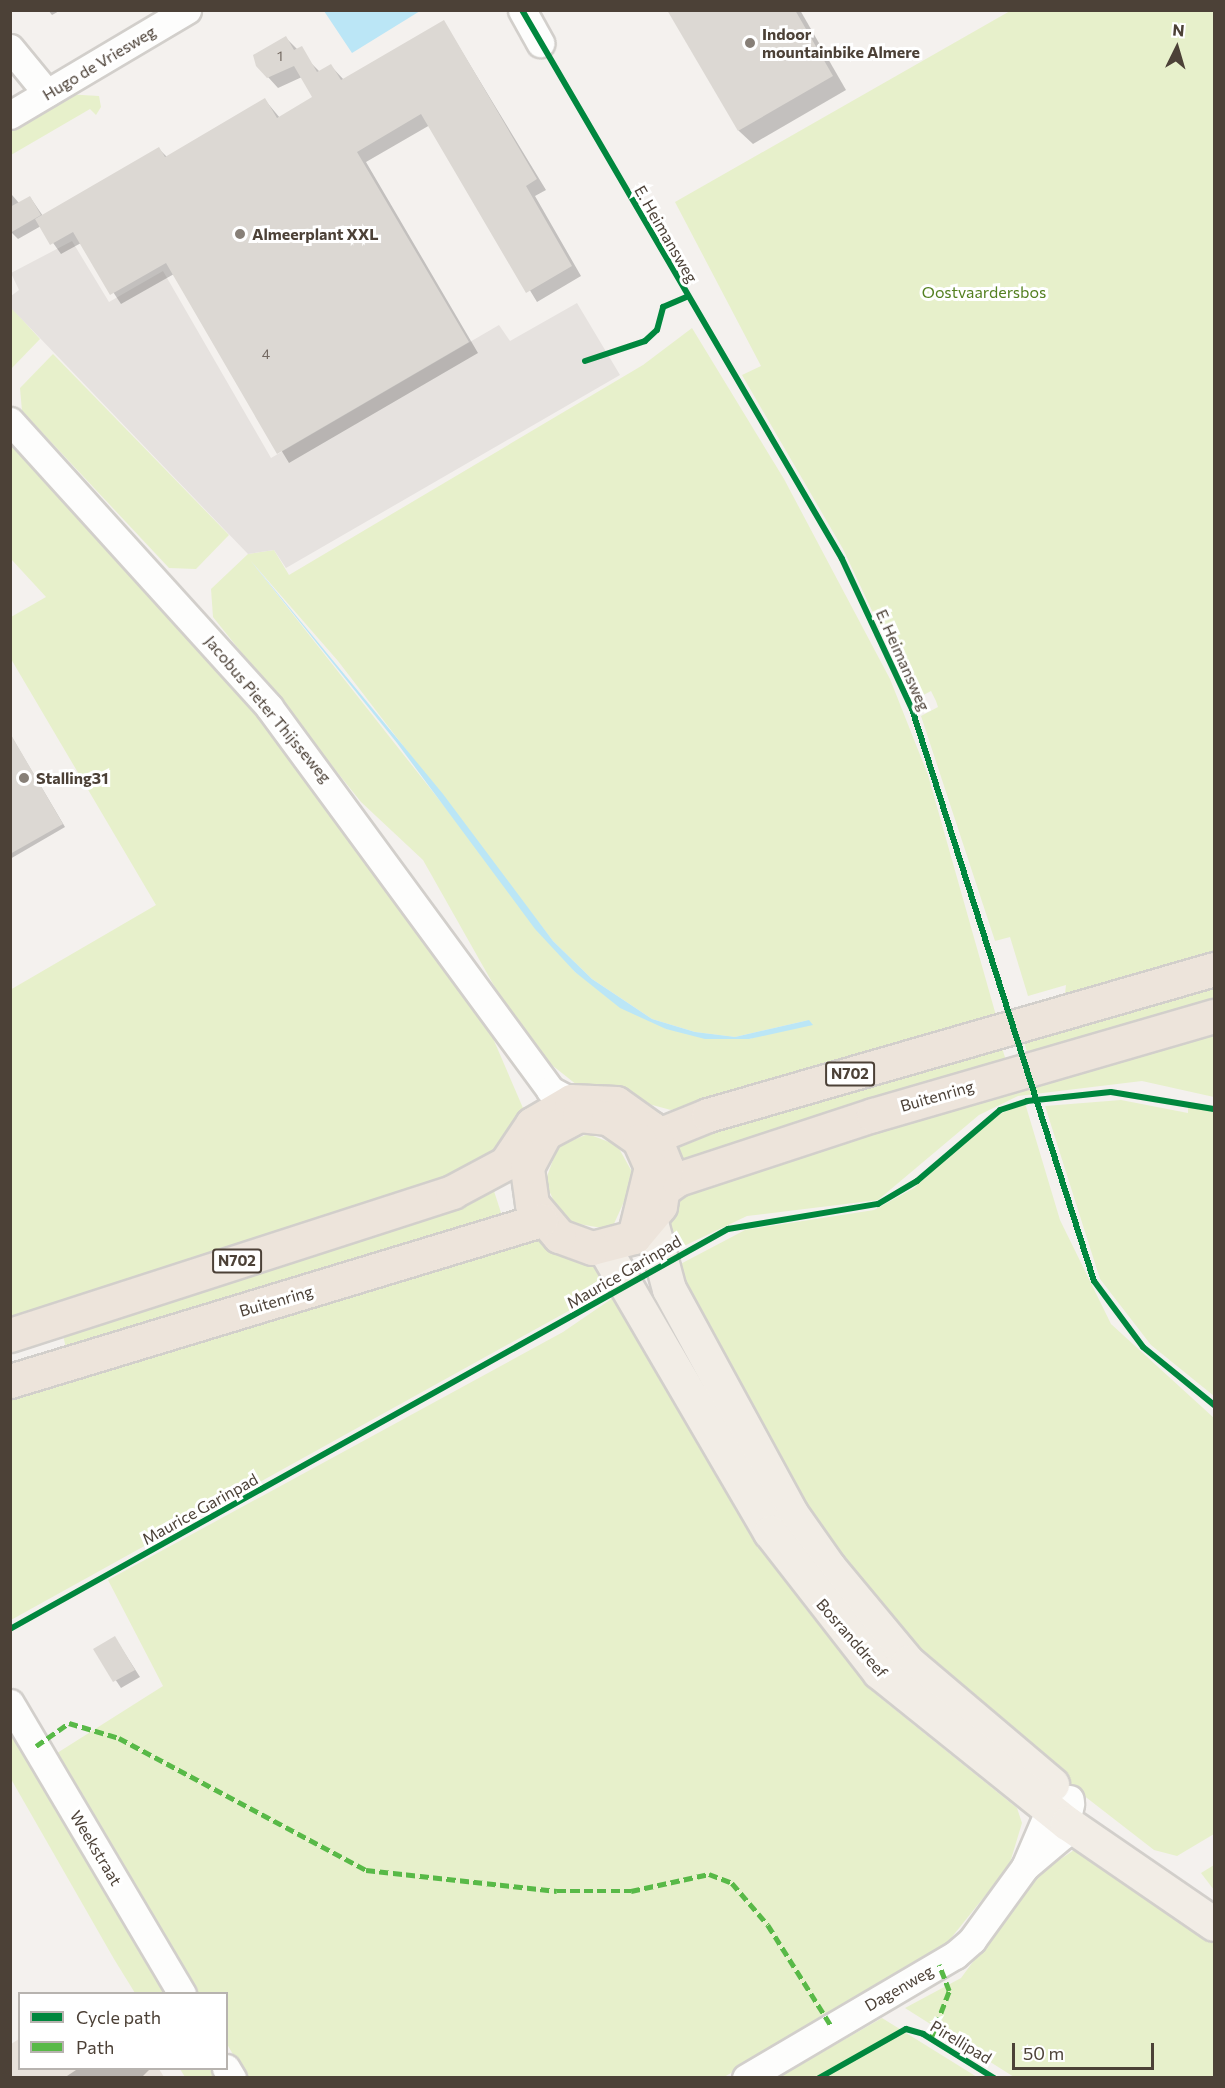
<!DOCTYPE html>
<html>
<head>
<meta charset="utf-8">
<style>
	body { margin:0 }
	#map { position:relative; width:1225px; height:2088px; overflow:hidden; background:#f4f1ee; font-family:Commissioner,sans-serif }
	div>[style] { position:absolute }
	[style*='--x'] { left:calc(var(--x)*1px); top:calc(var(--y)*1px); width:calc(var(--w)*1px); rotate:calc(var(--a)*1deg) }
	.residential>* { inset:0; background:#e8e2db }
	.green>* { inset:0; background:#e7f0cb }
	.parking>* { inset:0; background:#e6e2df }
	.water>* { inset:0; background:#bbe6f6 }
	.shadow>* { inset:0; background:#0003 }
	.building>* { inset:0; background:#dcd8d3 }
	.roads { filter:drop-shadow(2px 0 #d2cfcb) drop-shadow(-2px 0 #d2cfcb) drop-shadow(0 2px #d2cfcb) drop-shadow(0 -2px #d2cfcb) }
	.minor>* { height:27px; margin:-13.5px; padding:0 13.5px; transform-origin:13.5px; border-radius:13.5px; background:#fdfdfc }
	.major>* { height:33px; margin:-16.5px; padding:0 16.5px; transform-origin:16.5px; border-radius:16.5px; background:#f2ede6 }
	.highway>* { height:33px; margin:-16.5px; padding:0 16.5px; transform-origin:16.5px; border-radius:16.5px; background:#ede4db }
	.quiet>* { height:4.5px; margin-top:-2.25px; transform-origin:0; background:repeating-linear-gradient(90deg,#58b947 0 9px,transparent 0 13.5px) }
	.cycleway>* { height:6px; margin:-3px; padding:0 3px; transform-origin:3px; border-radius:3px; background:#00873e }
	.dots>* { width:16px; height:16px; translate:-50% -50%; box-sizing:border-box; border:3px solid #fff; border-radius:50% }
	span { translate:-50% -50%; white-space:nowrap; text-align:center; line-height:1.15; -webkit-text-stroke:6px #fff; paint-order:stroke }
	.number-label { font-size:14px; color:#726860 }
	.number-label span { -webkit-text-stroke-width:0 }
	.shield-label span { padding:2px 4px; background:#fff; border:2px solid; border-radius:4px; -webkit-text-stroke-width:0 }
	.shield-label { font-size:15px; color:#4c4137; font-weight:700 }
	.poi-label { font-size:16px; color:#4c4137; font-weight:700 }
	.left { translate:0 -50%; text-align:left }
	.street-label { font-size:16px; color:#4c4137 }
	.park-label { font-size:16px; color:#548021 }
	.frame { position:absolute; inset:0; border:12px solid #4c4137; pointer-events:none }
	.legend { position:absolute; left:18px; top:1992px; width:210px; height:78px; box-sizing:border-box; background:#fff; border:2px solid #b7b3af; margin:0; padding:8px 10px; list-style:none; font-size:18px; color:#4c4137 }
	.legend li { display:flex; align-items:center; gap:12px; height:30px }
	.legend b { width:30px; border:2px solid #b7b3af }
	.north { position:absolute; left:1147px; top:18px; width:60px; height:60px; -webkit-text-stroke:4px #fff; paint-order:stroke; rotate:5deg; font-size:16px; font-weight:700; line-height:24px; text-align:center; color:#4c4137 }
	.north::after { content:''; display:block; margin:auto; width:21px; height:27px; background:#4c4137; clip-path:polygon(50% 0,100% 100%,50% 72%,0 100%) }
	.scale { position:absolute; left:1012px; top:2043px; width:142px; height:27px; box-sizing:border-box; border:3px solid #4c4137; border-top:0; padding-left:8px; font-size:18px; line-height:21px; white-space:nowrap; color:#4c4137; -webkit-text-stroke:4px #fff; paint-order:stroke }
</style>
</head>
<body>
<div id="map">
	<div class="residential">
		<div style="clip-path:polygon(19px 2039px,20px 2068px,159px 2069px,164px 2077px,11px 2077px,11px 2044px)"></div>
	</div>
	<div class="green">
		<div style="clip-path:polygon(1010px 11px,1214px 11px,1214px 953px,1065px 994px,1066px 985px,1028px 996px,1010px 937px,995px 941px,921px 716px,938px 707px,936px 701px,931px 691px,914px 700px,843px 549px,742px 375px,761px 366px,675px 202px)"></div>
		<div style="clip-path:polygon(65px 94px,99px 96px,101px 107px,96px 115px,90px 109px,11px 155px,10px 126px)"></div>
		<div style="clip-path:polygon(10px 306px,40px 339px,11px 369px,10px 369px)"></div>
		<div style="clip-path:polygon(evenodd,692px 328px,784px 479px,890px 679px,928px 775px,997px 1019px,671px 1110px,577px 1085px,543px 1058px,501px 998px,423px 860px,361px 802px,213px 617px,211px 589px,248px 554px,274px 550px,289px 575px,643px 365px,692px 328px,250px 560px,338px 661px,553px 941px,592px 979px,652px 1019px,695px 1032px,735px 1037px,809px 1020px,749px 1039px,666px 1029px,575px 972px,250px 560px)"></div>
		<div style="clip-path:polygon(53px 354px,229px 535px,196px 569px,169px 568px,22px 411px,20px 388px)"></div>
		<div style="clip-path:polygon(11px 440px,188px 629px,348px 827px,486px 1022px,523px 1108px,511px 1141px,461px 1175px,11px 1318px,10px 990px,156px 905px,11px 659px,11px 617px,46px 597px,11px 559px)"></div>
		<div style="clip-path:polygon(1214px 977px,1214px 999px,1027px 1052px,1021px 1031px)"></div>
		<div style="clip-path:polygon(1214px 1028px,1214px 1097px,1142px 1081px,1018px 1096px,979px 1115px,878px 1200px,747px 1216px,665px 1255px,667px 1219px,681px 1193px,711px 1176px)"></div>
		<div style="clip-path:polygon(999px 1038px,1007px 1064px,681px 1168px,669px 1137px)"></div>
		<div style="clip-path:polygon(1121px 1100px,1188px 1113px,1188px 1103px,1214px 1112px,1214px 1396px,1151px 1345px,1100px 1279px,1045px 1106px)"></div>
		<div style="clip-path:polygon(1025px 1103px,1060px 1220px,1111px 1324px,1214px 1418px,1214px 1834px,1177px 1856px,1154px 1850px,989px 1722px,839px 1569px,671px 1269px,745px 1230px,874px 1210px,914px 1188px,991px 1118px)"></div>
		<div style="clip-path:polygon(588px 1134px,617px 1145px,631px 1170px,632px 1184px,613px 1226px,602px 1228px,573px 1223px,560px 1214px,545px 1182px,558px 1146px)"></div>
		<div style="clip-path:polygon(494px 1191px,504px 1222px,317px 1281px,209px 1302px,66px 1348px,61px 1327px)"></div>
		<div style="clip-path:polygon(531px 1236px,597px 1262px,617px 1284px,11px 1620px,11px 1397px)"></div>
		<div style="clip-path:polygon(623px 1291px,720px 1472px,805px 1608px,878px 1696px,1017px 1808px,1022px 1823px,1009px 1866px,939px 1953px,724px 2077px,246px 2077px,227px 2044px,226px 1994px,196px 1993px,54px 1755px,163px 1686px,108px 1580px,563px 1332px)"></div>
		<div style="clip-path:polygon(10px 1714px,175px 1993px,135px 1993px,114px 1959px,11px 1779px)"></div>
		<div style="clip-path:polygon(1077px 1848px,1214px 1938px,1214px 2077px,1014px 2077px,905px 2008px,961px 1978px,1037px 1875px)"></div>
		<div style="clip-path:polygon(1214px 1865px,1214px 1890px,1201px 1873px)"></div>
		<div style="clip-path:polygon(882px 2018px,977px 2077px,779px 2077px)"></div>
		<div style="clip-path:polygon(180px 2069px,218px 2069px,223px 2077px,185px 2077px)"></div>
	</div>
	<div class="parking">
		<div style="clip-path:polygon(72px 241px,109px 302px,163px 271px,271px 458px,499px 325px,510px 341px,577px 303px,620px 375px,286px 568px,274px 550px,248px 554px,11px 308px,11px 296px,19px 290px,11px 273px)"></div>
	</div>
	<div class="water">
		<div style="clip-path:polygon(324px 11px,420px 11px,352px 53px)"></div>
		<div style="clip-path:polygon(250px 560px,443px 794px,553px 941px,592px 979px,652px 1019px,695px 1032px,735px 1037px,809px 1020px,813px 1025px,749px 1039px,705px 1039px,666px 1029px,620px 1008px,575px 972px,535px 929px,397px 743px)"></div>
	</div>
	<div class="shadow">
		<div style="clip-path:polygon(48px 10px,61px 10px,52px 15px)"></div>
		<div style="clip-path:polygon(669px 10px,800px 10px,846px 90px,753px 144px,739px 131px)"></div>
		<div style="clip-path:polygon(444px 22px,546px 190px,535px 196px,581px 276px,537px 302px,430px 125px,366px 162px,478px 353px,289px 463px,174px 274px,121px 304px,81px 243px,61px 254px,41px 226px,18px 239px,10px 231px,12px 195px,19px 203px,30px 197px,43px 216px,159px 149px,167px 157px,265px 100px,280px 118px,314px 98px,302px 77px,278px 88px,268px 77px,286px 38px,320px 72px,331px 66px,344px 80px)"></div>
		<div style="clip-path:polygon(10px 734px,65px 827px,10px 859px)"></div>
		<div style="clip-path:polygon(115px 1638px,140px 1677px,121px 1688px,95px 1649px)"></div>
		<div style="clip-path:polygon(79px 2068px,149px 2068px,149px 2070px,141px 2078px,64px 2078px)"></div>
	</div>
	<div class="building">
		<div style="clip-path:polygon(667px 10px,795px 10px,833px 76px,738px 131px)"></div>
		<div style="clip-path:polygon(444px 20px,537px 179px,526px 186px,572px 266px,526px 293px,421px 114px,357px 152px,469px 342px,277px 454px,166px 263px,110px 295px,73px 232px,50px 245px,35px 219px,159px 147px,165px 157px,265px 98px,277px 118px,312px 97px,294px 66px,267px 78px,256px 66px,253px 55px,286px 36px,294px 50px,302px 46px,317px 72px,331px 64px,341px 80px)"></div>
		<div style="clip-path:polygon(30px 196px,41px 215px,10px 233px,10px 207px)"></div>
		<div style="clip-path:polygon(10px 733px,63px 824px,10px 854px)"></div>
		<div style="clip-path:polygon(115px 1636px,135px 1670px,113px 1682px,93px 1649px)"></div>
	</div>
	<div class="roads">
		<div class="minor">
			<div style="--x:522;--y:10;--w:38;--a:61"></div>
			<div style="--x:10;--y:48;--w:58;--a:50.6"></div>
			<div style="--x:10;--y:115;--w:206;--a:-30.7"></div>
			<div style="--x:10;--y:421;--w:386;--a:47.8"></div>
			<div style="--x:269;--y:707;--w:475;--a:53.7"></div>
			<div style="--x:550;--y:1090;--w:24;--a:28"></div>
			<div style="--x:10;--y:1703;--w:338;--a:59.4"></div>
			<div style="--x:1025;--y:1867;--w:50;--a:-40.1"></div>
			<div style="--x:1063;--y:1835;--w:32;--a:-77"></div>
			<div style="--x:226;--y:2068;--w:12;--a:59"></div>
			<div style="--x:746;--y:2078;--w:243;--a:-30.5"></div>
			<div style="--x:955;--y:1955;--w:23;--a:-41"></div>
			<div style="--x:972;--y:1940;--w:90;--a:-54"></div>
			<div style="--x:1025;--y:1867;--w:63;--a:-66.7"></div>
			<div style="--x:1050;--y:1809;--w:22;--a:-27"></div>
		</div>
		<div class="major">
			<div style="--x:651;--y:1222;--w:69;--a:75"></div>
			<div style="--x:669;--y:1289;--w:255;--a:61.4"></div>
			<div style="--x:791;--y:1513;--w:66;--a:54.9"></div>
			<div style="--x:829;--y:1567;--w:124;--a:50.3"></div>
			<div style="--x:908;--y:1662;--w:189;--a:40.3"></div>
			<div style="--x:604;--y:1248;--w:329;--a:59.7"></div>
			<div style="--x:770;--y:1532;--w:177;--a:52.1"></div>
			<div style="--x:879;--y:1672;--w:241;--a:38.8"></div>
			<div style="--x:1067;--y:1823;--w:178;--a:34.5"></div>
		</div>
		<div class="highway">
			<div style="--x:635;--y:1134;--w:21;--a:5"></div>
			<div style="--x:656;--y:1136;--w:56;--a:-22"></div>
			<div style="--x:708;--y:1115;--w:527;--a:-16.09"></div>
			<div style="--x:665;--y:1188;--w:16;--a:-35"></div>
			<div style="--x:678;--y:1179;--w:205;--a:-18.2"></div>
			<div style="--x:873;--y:1115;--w:355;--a:-16.2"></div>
			<div style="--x:10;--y:1335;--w:465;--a:-17.9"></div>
			<div style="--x:452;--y:1192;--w:61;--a:-28.2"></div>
			<div style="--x:506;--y:1163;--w:47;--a:-56.3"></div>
			<div style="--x:532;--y:1124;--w:45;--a:-30.5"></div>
			<div style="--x:571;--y:1101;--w:45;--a:2.5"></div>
			<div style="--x:616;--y:1103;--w:43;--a:35.5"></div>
			<div style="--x:651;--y:1128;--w:41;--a:68.5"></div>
			<div style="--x:666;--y:1166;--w:40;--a:98.5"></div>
			<div style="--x:660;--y:1206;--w:40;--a:130"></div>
			<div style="--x:634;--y:1237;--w:43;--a:165.3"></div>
			<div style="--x:592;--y:1248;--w:35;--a:-160"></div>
			<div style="--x:559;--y:1236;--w:42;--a:-130.2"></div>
			<div style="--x:532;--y:1204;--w:37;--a:-98"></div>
			<div style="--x:527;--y:1167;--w:38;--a:-62"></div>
			<div style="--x:545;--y:1133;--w:38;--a:-28"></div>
			<div style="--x:579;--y:1115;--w:29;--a:6"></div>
			<div style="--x:608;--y:1118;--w:38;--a:35"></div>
			<div style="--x:639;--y:1140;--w:30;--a:66"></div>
			<div style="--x:651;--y:1167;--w:72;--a:103.7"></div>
			<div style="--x:10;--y:1381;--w:555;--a:-16.87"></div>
		</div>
	</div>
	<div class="quiet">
		<div style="--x:36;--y:1746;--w:40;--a:-34.9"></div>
		<div style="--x:69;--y:1723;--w:52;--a:16.7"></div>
		<div style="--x:119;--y:1738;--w:280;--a:28.1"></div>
		<div style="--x:366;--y:1870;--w:192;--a:6.3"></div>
		<div style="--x:557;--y:1891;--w:74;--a:0"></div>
		<div style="--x:631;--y:1891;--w:80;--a:-12.3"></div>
		<div style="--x:709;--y:1874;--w:25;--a:21"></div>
		<div style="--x:732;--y:1883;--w:55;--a:49.4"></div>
		<div style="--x:768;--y:1925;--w:120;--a:57.9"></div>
		<div style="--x:931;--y:2038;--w:50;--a:-69"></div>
		<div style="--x:949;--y:1991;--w:28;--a:-111"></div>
	</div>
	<div class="cycleway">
		<div style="--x:522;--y:10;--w:635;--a:59.76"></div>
		<div style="--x:842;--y:559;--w:166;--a:65"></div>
		<div style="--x:912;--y:709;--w:600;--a:72.35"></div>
		<div style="--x:1094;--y:1281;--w:82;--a:53.4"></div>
		<div style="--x:1143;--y:1347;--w:92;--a:39.2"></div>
		<div style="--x:585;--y:361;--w:63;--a:-18.4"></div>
		<div style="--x:645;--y:341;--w:16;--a:-43"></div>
		<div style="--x:657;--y:330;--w:24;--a:-75"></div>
		<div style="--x:663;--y:307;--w:26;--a:-23"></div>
		<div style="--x:10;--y:1629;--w:822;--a:-29.12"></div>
		<div style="--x:728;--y:1229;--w:152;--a:-9.5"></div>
		<div style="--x:878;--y:1204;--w:45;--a:-30.5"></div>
		<div style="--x:917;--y:1181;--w:109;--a:-40.5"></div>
		<div style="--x:1000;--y:1110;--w:28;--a:-18"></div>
		<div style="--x:1027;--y:1101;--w:84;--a:-6.1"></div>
		<div style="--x:1111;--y:1092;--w:104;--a:9.4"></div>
		<div style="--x:819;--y:2078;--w:100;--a:-29.4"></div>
		<div style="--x:906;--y:2029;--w:18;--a:16"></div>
		<div style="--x:923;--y:2034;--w:84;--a:31.8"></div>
	</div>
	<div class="dots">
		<div style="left:750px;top:43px;background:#877f77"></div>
		<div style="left:240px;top:234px;background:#877f77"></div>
		<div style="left:24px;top:778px;background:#877f77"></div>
	</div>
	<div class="number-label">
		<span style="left:280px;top:56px">1</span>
		<span style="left:266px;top:354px">4</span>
	</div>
	<div class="shield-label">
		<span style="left:850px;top:1074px">N702</span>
		<span style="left:237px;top:1261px">N702</span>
	</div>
	<div class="poi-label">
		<span class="left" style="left:762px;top:43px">Indoor<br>mountainbike Almere</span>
		<span class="left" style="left:252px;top:234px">Almeerplant XXL</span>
		<span class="left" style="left:36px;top:778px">Stalling31</span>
	</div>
	<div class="street-label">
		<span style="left:99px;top:63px;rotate:-31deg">Hugo de Vriesweg</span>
		<span style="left:666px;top:234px;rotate:60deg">E. Heimansweg</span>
		<span style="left:903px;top:660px;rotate:66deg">E. Heimansweg</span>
		<span style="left:268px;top:709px;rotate:50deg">Jacobus Pieter Thijsseweg</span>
		<span style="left:937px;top:1096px;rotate:-16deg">Buitenring</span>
		<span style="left:624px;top:1272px;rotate:-30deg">Maurice Garinpad</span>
		<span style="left:276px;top:1301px;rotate:-16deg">Buitenring</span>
		<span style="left:200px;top:1509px;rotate:-29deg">Maurice Garinpad</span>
		<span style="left:852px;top:1638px;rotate:49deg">Bosranddreef</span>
		<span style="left:96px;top:1848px;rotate:59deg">Weekstraat</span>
		<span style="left:899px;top:1988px;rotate:-30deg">Dagenweg</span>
		<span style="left:961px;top:2042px;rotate:31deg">Pirellipad</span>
	</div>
	<div class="park-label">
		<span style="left:984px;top:292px">Oostvaardersbos</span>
	</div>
	<div class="frame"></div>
	<ul class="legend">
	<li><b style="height:8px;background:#00873e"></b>Cycle path</li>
	<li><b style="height:8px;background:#58b947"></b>Path</li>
	</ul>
	<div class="north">N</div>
	<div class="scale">50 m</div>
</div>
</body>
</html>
